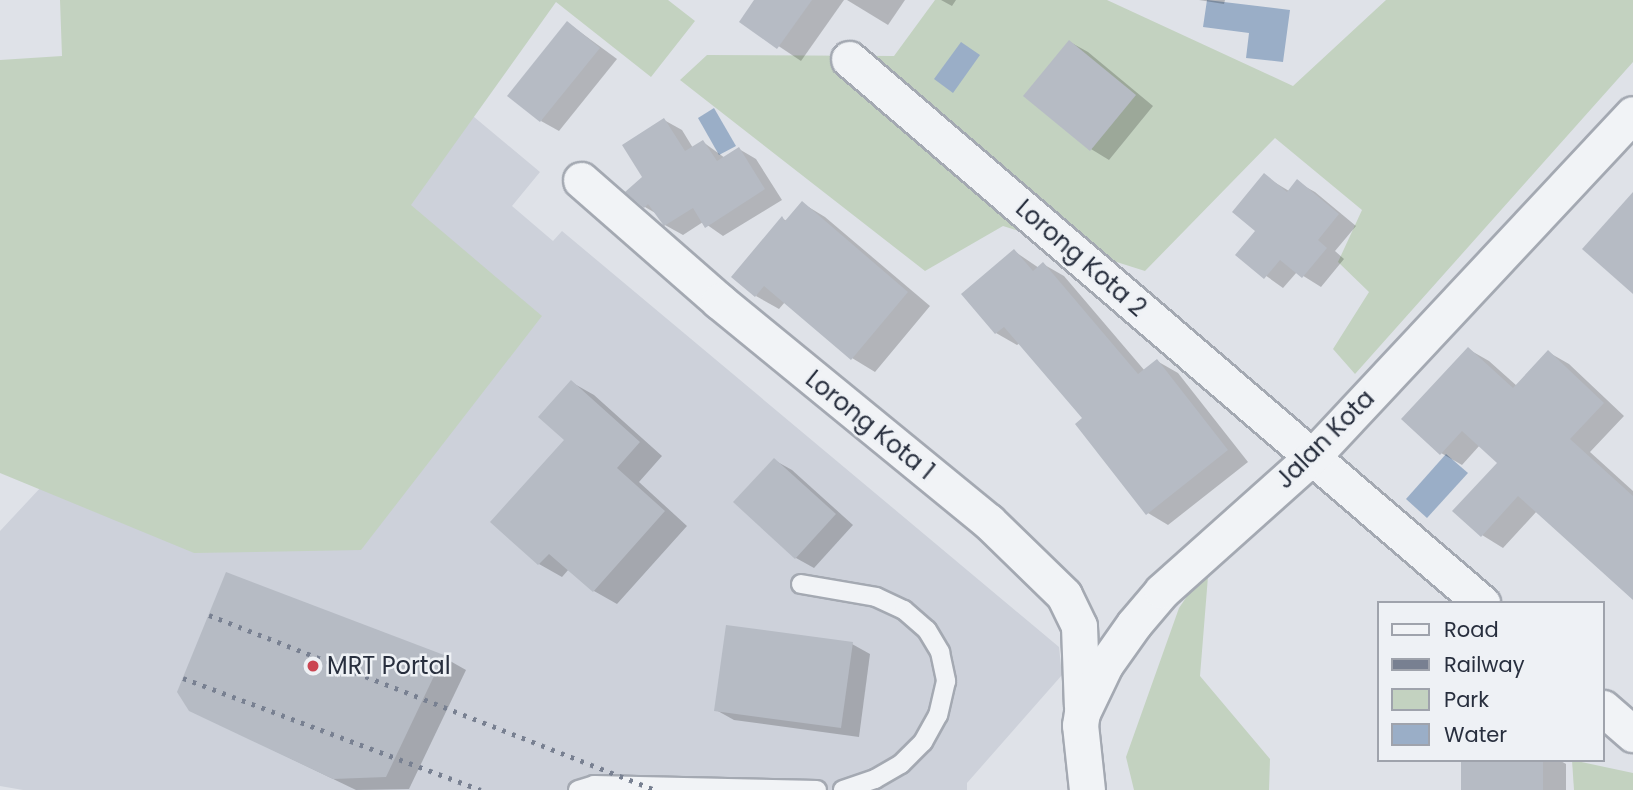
<!DOCTYPE html>
<html>
<head>
<meta charset="utf-8">
<style>
	body { margin:0 }
	#map { position:relative; width:1633px; height:790px; overflow:hidden; background:#dfe2e8; font-family:Poppins,sans-serif }
	div>[style] { position:absolute }
	[style*='--x'] { left:calc(var(--x)*1px); top:calc(var(--y)*1px); width:calc(var(--w)*1px); rotate:calc(var(--a)*1deg) }
	.built>* { inset:0; background:#cdd1da }
	.green>* { inset:0; background:#c3d2c0 }
	.water>* { inset:0; background:#9aaec7 }
	.shadow>* { inset:0; background:#0003 }
	.building>* { inset:0; background:#b6bbc4 }
	.roads { filter:drop-shadow(2px 0 #a4a9b2) drop-shadow(-2px 0 #a4a9b2) drop-shadow(0 2px #a4a9b2) drop-shadow(0 -2px #a4a9b2) }
	.lane>* { height:18px; margin:-9px; padding:0 9px; transform-origin:9px; border-radius:9px; background:#f1f3f6 }
	.street>* { height:35px; margin:-17.5px; padding:0 17.5px; transform-origin:17.5px; border-radius:17.5px; background:#f1f3f6 }
	.rail>* { height:5px; margin-top:-2.5px; transform-origin:0; background:repeating-linear-gradient(90deg,#788091 0 3.5px,transparent 0 10.5px) }
	.dots>* { width:19px; height:19px; translate:-50% -50%; box-sizing:border-box; border:4px solid #eef1f5; border-radius:50% }
	span { translate:-50% -50%; white-space:nowrap; text-align:center; line-height:1.15; -webkit-text-stroke:5px #eef1f5; paint-order:stroke }
	.street-label { font-size:24px; color:#282f3e }
	.poi-label { font-size:24px; color:#282f3e }
	.left { translate:0 -50%; text-align:left }
	.legend { position:absolute; left:1377px; top:601px; width:228px; height:161px; box-sizing:border-box; background:#eef1f5; border:2px solid #9fa3ac; margin:0; padding:9px 12px; list-style:none; font-size:21px; color:#282f3e }
	.legend li { display:flex; align-items:center; gap:14px; height:35px }
	.legend b { width:35px; border:2px solid #9fa3ac }
</style>
</head>
<body>
<div id="map">
	<div class="built">
		<div style="clip-path:polygon(425px 76px,540px 172px,512px 206px,553px 241px,562px 231px,1059px 647px,1062px 675px,967px 783px,967px 790px,23px 790px,0 786px,0 531px)"></div>
	</div>
	<div class="green">
		<div style="clip-path:polygon(60px 0,668px 0,695px 21px,651px 77px,556px 2px,411px 205px,542px 316px,361px 550px,194px 553px,0 473px,0 60px,62px 56px)"></div>
		<div style="clip-path:polygon(935px 0,1107px 0,1293px 86px,1386px 0,1633px 0,1633px 62px,1355px 374px,1333px 349px,1369px 292px,1338px 262px,1362px 210px,1275px 138px,1145px 271px,1003px 226px,925px 271px,680px 80px,707px 55px,894px 56px)"></div>
		<div style="clip-path:polygon(1209px 564px,1200px 676px,1270px 759px,1269px 790px,1134px 790px,1126px 757px,1179px 608px)"></div>
		<div style="clip-path:polygon(1572px 760px,1633px 773px,1633px 790px,1574px 790px)"></div>
	</div>
	<div class="water">
		<div style="clip-path:polygon(1207px 0,1290px 10px,1283px 62px,1246px 58px,1249px 33px,1203px 27px)"></div>
		<div style="clip-path:polygon(961px 42px,980px 55px,953px 93px,934px 79px)"></div>
		<div style="clip-path:polygon(714px 108px,736px 146px,719px 155px,698px 118px)"></div>
		<div style="clip-path:polygon(1446px 454px,1468px 473px,1427px 518px,1406px 499px)"></div>
	</div>
	<div class="shadow">
		<div style="clip-path:polygon(756px 0,844px 0,801px 61px,741px 21px)"></div>
		<div style="clip-path:polygon(847px 0,905px 0,888px 25px)"></div>
		<div style="clip-path:polygon(941px 0,956px 0,952px 6px)"></div>
		<div style="clip-path:polygon(1199px 0,1225px 0,1224px 4px)"></div>
		<div style="clip-path:polygon(568px 23px,617px 59px,559px 131px,541px 121px)"></div>
		<div style="clip-path:polygon(1070px 42px,1088px 52px,1153px 106px,1109px 160px,1091px 149px)"></div>
		<div style="clip-path:polygon(664px 120px,682px 130px,693px 148px,703px 142px,725px 158px,739px 149px,756px 159px,782px 200px,723px 236px,703px 222px,683px 235px,665px 225px,657px 214px,645px 207px,644px 177px)"></div>
		<div style="clip-path:polygon(1264px 176px,1289px 191px,1297px 182px,1315px 192px,1356px 226px,1335px 251px,1344px 259px,1321px 287px,1297px 272px,1283px 288px,1237px 255px,1258px 231px)"></div>
		<div style="clip-path:polygon(802px 203px,825px 217px,930px 306px,875px 372px,852px 358px,785px 302px,779px 309px,756px 296px,783px 219px,787px 221px)"></div>
		<div style="clip-path:polygon(1014px 251px,1039px 268px,1043px 264px,1064px 276px,1145px 371px,1157px 361px,1178px 373px,1248px 462px,1168px 525px,1148px 513px,1084px 419px,1020px 343px,1017px 345px,996px 333px)"></div>
		<div style="clip-path:polygon(1468px 349px,1489px 361px,1517px 386px,1548px 352px,1569px 364px,1624px 416px,1590px 452px,1633px 491px,1633px 596px,1537px 511px,1503px 548px,1482px 535px,1499px 463px,1480px 445px,1462px 465px,1441px 453px)"></div>
		<div style="clip-path:polygon(571px 382px,594px 395px,662px 456px,639px 482px,687px 526px,617px 604px,594px 591px,569px 569px,562px 577px,539px 564px,566px 440px)"></div>
		<div style="clip-path:polygon(774px 460px,792px 470px,853px 525px,814px 568px,796px 558px)"></div>
		<div style="clip-path:polygon(852px 644px,870px 654px,859px 737px,734px 720px,716px 710px)"></div>
		<div style="clip-path:polygon(443px 657px,466px 670px,409px 789px,356px 790px,190px 710px)"></div>
		<div style="clip-path:polygon(1463px 760px,1559px 760px,1566px 764px,1566px 790px,1462px 790px)"></div>
	</div>
	<div class="building">
		<div style="clip-path:polygon(754px 0,812px 0,777px 49px,739px 22px)"></div>
		<div style="clip-path:polygon(567px 21px,600px 48px,540px 122px,507px 96px)"></div>
		<div style="clip-path:polygon(1069px 40px,1136px 95px,1090px 151px,1023px 96px)"></div>
		<div style="clip-path:polygon(664px 118px,685px 151px,703px 140px,717px 161px,739px 147px,765px 189px,705px 228px,693px 208px,664px 226px,648px 204px,644px 208px,625px 192px,642px 177px,622px 145px)"></div>
		<div style="clip-path:polygon(1264px 173px,1287px 192px,1297px 179px,1339px 214px,1318px 240px,1327px 248px,1302px 278px,1280px 260px,1264px 279px,1235px 255px,1255px 231px,1232px 212px)"></div>
		<div style="clip-path:polygon(1633px 192px,1633px 294px,1582px 249px)"></div>
		<div style="clip-path:polygon(802px 201px,908px 292px,851px 360px,764px 286px,755px 297px,731px 277px,782px 216px,785px 221px)"></div>
		<div style="clip-path:polygon(1014px 249px,1033px 271px,1043px 262px,1138px 374px,1157px 359px,1228px 450px,1146px 515px,1075px 424px,1082px 418px,1004px 327px,995px 334px,961px 294px)"></div>
		<div style="clip-path:polygon(1468px 347px,1513px 388px,1548px 350px,1604px 403px,1570px 439px,1633px 496px,1633px 600px,1518px 496px,1481px 537px,1452px 511px,1497px 463px,1462px 431px,1440px 455px,1401px 419px)"></div>
		<div style="clip-path:polygon(571px 380px,640px 442px,617px 468px,665px 511px,593px 592px,549px 554px,538px 565px,490px 522px,564px 440px,538px 417px)"></div>
		<div style="clip-path:polygon(774px 458px,836px 514px,795px 559px,733px 502px)"></div>
		<div style="clip-path:polygon(226px 572px,444px 655px,386px 777px,333px 779px,189px 711px,177px 692px)"></div>
		<div style="clip-path:polygon(726px 625px,853px 642px,841px 728px,714px 711px)"></div>
		<div style="clip-path:polygon(1461px 760px,1543px 760px,1543px 790px,1461px 790px)"></div>
	</div>
	<div class="roads">
		<div class="lane">
			<div style="--x:801;--y:584;--w:76;--a:9.8"></div>
			<div style="--x:876;--y:597;--w:31;--a:25"></div>
			<div style="--x:904;--y:610;--w:30;--a:41"></div>
			<div style="--x:927;--y:630;--w:26;--a:59"></div>
			<div style="--x:940;--y:652;--w:30;--a:78"></div>
			<div style="--x:946;--y:681;--w:35;--a:103"></div>
			<div style="--x:938;--y:715;--w:31;--a:119"></div>
			<div style="--x:923;--y:742;--w:31;--a:135"></div>
			<div style="--x:901;--y:764;--w:30;--a:150"></div>
			<div style="--x:875;--y:779;--w:34;--a:161"></div>
			<div style="--x:578;--y:790;--w:17;--a:-17"></div>
			<div style="--x:594;--y:785;--w:223;--a:1.3"></div>
		</div>
		<div class="street">
			<div style="--x:849;--y:59;--w:835;--a:40.68"></div>
			<div style="--x:581;--y:180;--w:184;--a:41.2"></div>
			<div style="--x:719;--y:301;--w:348;--a:39.3"></div>
			<div style="--x:988;--y:521;--w:106;--a:44.2"></div>
			<div style="--x:1064;--y:595;--w:34;--a:64"></div>
			<div style="--x:1079;--y:626;--w:80;--a:87.9"></div>
			<div style="--x:1603;--y:708;--w:40;--a:41"></div>
			<div style="--x:1087;--y:790;--w:65;--a:-96.1"></div>
			<div style="--x:1080;--y:725;--w:12;--a:-81"></div>
			<div style="--x:1082;--y:713;--w:53;--a:-64.4"></div>
			<div style="--x:1105;--y:665;--w:50;--a:-54.7"></div>
			<div style="--x:1134;--y:624;--w:43;--a:-49.7"></div>
			<div style="--x:1162;--y:591;--w:203;--a:-41.8"></div>
			<div style="--x:1313;--y:456;--w:468;--a:-46.9"></div>
		</div>
	</div>
	<div class="rail">
		<div style="--x:209;--y:615;--w:479;--a:21.4"></div>
		<div style="--x:183;--y:678;--w:318;--a:20.6"></div>
	</div>
	<div class="dots">
		<div style="left:313px;top:666px;background:#cb4552"></div>
	</div>
	<div class="street-label">
		<span style="left:1081px;top:258px;rotate:41deg">Lorong Kota 2</span>
		<span style="left:870px;top:425px;rotate:39deg">Lorong Kota 1</span>
		<span style="left:1325px;top:439px;rotate:-45deg">Jalan Kota</span>
	</div>
	<div class="poi-label">
		<span class="left" style="left:327px;top:666px">MRT Portal</span>
	</div>
	<ul class="legend">
	<li><b style="height:9px;background:#f1f3f6"></b>Road</li>
	<li><b style="height:9px;background:#788091"></b>Railway</li>
	<li><b style="height:19px;background:#c3d2c0"></b>Park</li>
	<li><b style="height:19px;background:#9aaec7"></b>Water</li>
	</ul>
</div>
</body>
</html>
